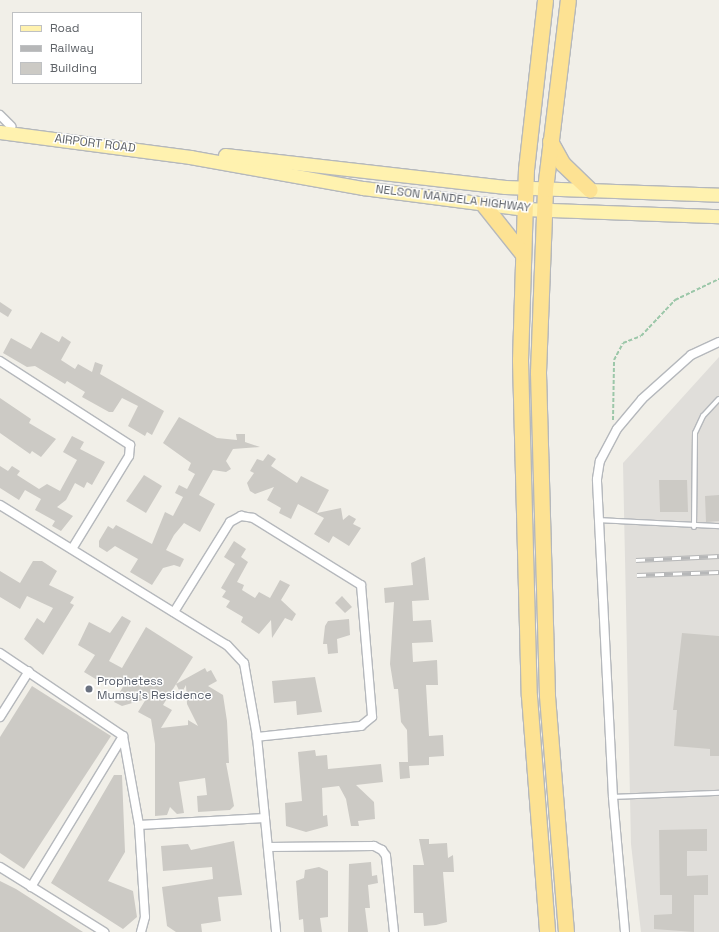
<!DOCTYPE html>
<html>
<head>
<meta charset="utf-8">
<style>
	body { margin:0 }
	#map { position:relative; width:719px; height:932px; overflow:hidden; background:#f1efe8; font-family:"Space Grotesk",sans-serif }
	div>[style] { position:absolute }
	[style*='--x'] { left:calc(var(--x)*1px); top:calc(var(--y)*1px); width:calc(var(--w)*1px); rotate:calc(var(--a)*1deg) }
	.industrial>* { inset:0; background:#e0deda }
	.building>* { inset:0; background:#cccac5 }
	.path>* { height:2px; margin-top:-1px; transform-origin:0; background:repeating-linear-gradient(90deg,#9cc7a9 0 4px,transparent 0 6px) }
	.roads { filter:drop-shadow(1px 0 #b5b8bc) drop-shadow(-1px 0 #b5b8bc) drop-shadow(0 1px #b5b8bc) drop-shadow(0 -1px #b5b8bc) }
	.lane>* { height:4px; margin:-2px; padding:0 2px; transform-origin:2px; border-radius:2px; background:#fff }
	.street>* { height:8px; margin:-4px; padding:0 4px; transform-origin:4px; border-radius:4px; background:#fff }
	.primary>* { height:13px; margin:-6.5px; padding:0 6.5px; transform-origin:6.5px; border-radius:6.5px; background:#fff2af }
	.highway>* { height:15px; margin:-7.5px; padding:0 7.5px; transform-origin:7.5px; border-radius:7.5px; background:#fde293 }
	.rail>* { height:4.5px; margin-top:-2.25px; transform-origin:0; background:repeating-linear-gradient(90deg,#fff 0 9px,#b6b7b8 0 18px); box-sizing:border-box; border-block:1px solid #b6b7b8 }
	.dots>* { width:11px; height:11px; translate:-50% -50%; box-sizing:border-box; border:2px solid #fff; border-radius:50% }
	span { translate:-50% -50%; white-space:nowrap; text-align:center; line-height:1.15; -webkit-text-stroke:3px #fff; paint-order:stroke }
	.street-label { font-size:12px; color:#5f6368 }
	.worship-label { font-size:12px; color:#5b616d }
	.left { translate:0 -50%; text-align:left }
	.legend { position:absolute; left:12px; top:12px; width:130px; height:72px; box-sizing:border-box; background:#fff; border:1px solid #bfc1c3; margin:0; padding:5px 7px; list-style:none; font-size:12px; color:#5f6368 }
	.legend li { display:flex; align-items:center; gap:8px; height:20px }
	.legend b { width:20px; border:1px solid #bfc1c3 }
</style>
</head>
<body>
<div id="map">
	<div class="industrial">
		<div style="clip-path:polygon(719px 357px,719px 932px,641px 932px,631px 844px,623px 463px)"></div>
	</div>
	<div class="building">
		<div style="clip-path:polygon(0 302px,12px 310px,8px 317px,0 312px)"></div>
		<div style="clip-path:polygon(41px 332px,59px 342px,62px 336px,71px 342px,61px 360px,75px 369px,78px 364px,92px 372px,95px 362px,103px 365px,100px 374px,164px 411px,152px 435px,147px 432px,145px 436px,128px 426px,138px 406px,122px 398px,113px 412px,109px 412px,82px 397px,85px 392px,67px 381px,65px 384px,35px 366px,27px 367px,3px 353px,11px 338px,31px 349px)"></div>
		<div style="clip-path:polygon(0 398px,31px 419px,29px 423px,56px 439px,41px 457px,32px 451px,30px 454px,0 433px)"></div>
		<div style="clip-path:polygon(179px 417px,217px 438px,237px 440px,236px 434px,245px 434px,245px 442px,260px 447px,233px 449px,226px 461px,231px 469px,226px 472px,213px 470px,199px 495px,215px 504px,200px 532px,184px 523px,174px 535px,166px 550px,184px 559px,180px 567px,174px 565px,163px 568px,152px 585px,130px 572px,138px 559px,115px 546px,107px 552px,99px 547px,99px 541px,108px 526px,113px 529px,116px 525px,152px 544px,165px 512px,173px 516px,183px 497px,175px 493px,179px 485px,187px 489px,195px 474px,188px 470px,191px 463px,163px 443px)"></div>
		<div style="clip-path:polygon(72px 436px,84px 442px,80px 449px,105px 462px,92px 485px,87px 482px,84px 488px,75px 483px,66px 500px,57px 507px,73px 516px,61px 531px,52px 526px,55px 521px,35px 510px,41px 499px,25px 490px,19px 500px,0 488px,0 466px,8px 471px,12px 466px,20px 471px,17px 475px,39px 489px,47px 484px,60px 491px,77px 460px,63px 452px)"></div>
		<div style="clip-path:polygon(268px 454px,276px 459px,271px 466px,297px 483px,301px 476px,329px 490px,317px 513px,341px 508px,343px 520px,349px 515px,356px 519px,353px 524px,361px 528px,349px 546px,333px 536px,329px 543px,314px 534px,324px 518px,298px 504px,291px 519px,279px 513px,281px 508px,267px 500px,274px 487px,255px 494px,250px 491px,247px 483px,254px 473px,250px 471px,257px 459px,263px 461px)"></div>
		<div style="clip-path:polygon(144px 475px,162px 486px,146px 513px,126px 501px)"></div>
		<div style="clip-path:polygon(659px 480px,687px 480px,688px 512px,660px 512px)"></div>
		<div style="clip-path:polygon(719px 495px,719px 521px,706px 522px,705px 496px)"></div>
		<div style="clip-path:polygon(234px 541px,246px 549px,241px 557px,248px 562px,237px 582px,244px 585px,242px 590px,255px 598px,259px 592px,270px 598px,280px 580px,290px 585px,281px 600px,296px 614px,292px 621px,285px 618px,272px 638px,271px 620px,259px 634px,241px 622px,243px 617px,226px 607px,230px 601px,222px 597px,226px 591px,221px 588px,235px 564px,224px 557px)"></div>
		<div style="clip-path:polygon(425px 557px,429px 600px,412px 601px,413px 621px,431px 620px,433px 642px,412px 643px,413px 662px,437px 660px,438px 685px,426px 685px,429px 736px,443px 735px,444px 756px,429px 757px,429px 765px,409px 766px,410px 778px,400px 779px,399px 762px,408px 762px,407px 730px,401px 722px,398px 689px,394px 689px,390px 664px,394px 602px,385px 603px,384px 588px,413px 585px,411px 563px)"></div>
		<div style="clip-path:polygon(33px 561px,42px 561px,57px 571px,49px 585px,74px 597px,70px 603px,74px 605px,43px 655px,24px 639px,37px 618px,44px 623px,53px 608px,27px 596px,20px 609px,0 597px,0 571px,20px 583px)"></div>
		<div style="clip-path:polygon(342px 596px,352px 607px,345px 613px,335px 603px)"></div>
		<div style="clip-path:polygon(122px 616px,131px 621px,109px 661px,122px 668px,146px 627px,193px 657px,163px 705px,172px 710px,161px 728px,188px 725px,188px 720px,198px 726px,187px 704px,186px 685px,181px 694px,176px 684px,205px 668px,207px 672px,211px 670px,217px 681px,208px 686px,223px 695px,227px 721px,229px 763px,226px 763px,234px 806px,230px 810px,198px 812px,197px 796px,207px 795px,205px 778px,179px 782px,184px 813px,177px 814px,170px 807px,167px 815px,155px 816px,155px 744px,151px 719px,138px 712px,146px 699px,122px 706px,114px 702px,124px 685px,111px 677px,108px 681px,101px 677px,99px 681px,84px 672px,95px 655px,78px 645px,89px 622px,110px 633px)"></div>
		<div style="clip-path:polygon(349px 619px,350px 635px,337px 639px,338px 653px,328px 654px,327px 644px,323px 644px,325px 626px,328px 621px)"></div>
		<div style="clip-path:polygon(682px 633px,719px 636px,719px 756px,710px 756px,710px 749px,674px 746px,677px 710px,673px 710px)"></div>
		<div style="clip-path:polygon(315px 677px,322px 712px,297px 715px,296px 701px,274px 703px,272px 681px)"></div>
		<div style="clip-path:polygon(32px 686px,111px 736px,24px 869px,0 853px,0 737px)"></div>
		<div style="clip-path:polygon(315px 750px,316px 756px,327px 755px,328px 769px,381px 764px,383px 782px,356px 785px,374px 802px,375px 819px,358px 821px,359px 826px,351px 826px,346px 799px,339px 786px,322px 788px,323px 816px,327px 815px,328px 826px,306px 832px,286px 826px,285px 803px,302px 801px,298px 752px)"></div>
		<div style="clip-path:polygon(114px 775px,122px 775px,125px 852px,108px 881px,133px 891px,137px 917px,123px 929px,51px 883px)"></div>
		<div style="clip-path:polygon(707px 829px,707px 851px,687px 851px,687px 876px,708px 875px,708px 895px,694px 895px,694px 932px,654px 929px,654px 915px,672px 914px,672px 895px,660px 895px,659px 830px)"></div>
		<div style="clip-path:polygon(419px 839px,429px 839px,429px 844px,447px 843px,448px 858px,453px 855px,454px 872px,443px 872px,447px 922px,436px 925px,424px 926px,423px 913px,414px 913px,413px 865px,424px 865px)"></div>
		<div style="clip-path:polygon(234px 841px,242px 895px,218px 897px,221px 921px,201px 924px,202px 932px,176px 932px,167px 926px,162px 887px,213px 879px,212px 867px,163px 871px,161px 846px,188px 844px,191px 850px)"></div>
		<div style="clip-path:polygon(371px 862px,372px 876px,377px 875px,378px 883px,368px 885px,370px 908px,365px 908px,368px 932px,348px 932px,349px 864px)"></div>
		<div style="clip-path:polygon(319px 867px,328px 871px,328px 917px,320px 918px,322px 932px,304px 932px,303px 919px,299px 920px,296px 881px,304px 878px,305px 870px)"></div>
		<div style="clip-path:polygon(0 881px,16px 889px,83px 932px,0 932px)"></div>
	</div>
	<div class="path">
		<div style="--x:613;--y:420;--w:60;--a:-89"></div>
		<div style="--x:614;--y:360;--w:19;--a:-62"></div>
		<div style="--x:623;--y:343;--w:19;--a:-21"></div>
		<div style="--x:641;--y:336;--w:50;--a:-46.6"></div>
		<div style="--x:675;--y:300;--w:49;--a:-25.5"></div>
	</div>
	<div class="roads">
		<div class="lane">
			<div style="--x:599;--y:520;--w:120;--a:2.9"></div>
			<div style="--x:694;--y:527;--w:94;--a:-89.4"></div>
			<div style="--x:695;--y:433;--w:19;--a:-65"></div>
			<div style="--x:703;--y:416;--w:23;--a:-47"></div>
			<div style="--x:613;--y:797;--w:106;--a:-2.2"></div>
		</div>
		<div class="street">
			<div style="--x:0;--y:115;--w:16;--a:45"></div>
			<div style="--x:0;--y:361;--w:155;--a:32.9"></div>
			<div style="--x:130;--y:445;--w:11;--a:95"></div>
			<div style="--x:129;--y:456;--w:109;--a:121.5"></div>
			<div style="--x:0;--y:505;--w:267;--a:31.7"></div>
			<div style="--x:227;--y:645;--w:25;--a:47"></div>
			<div style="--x:244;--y:663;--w:75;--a:80"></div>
			<div style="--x:257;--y:737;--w:196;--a:84.4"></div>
			<div style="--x:174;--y:612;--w:106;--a:-58.1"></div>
			<div style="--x:230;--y:522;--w:13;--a:-29"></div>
			<div style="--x:241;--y:516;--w:12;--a:9"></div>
			<div style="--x:253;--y:518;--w:127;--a:31.8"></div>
			<div style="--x:361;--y:585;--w:132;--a:85.2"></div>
			<div style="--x:372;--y:717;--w:14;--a:141"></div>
			<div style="--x:361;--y:726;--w:105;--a:174"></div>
			<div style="--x:0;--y:653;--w:148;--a:34"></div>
			<div style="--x:123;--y:736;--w:90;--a:79.8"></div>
			<div style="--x:139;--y:825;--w:92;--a:86.3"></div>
			<div style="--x:145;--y:917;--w:16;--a:105"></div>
			<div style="--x:0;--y:717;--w:54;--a:-57.8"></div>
			<div style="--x:139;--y:825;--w:126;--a:-3.2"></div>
			<div style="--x:268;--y:847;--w:106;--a:-0.5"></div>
			<div style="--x:374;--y:846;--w:9;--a:27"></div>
			<div style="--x:382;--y:850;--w:7;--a:56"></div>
			<div style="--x:386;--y:856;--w:76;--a:84"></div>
			<div style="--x:0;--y:867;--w:123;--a:32"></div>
			<div style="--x:31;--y:887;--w:177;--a:-58.6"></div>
			<div style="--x:625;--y:932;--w:136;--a:-95.1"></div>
			<div style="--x:613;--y:797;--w:318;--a:-92.9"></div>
			<div style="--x:597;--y:479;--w:18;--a:-81"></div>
			<div style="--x:600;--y:461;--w:36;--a:-62"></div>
			<div style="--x:617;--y:429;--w:39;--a:-50"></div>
			<div style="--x:642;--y:399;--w:66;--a:-41.9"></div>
			<div style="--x:691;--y:355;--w:31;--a:-25"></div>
		</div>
		<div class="primary">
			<div style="--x:0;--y:132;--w:192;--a:7.5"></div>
			<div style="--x:190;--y:157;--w:176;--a:10.2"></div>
			<div style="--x:363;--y:188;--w:162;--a:7.4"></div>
			<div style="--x:524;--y:209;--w:195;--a:2.1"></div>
			<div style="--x:225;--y:155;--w:282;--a:6.5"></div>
			<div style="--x:505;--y:187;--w:214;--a:2.1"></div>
		</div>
		<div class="highway">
			<div style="--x:545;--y:0;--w:170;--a:96.4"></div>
			<div style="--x:526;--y:169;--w:191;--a:91.8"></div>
			<div style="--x:520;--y:360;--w:336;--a:88.5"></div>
			<div style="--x:529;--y:696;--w:237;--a:85.6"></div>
			<div style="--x:550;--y:141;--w:26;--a:61"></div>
			<div style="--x:563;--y:164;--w:37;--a:44"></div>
			<div style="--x:483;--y:204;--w:63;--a:51.5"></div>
			<div style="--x:566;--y:932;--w:238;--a:-94.6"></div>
			<div style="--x:547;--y:695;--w:323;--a:-91.6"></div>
			<div style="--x:538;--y:372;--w:183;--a:-87.8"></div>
			<div style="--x:545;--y:189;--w:190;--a:-83.1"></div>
		</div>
	</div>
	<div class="rail">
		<div style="--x:636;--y:560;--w:83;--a:-2.8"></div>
		<div style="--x:637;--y:575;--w:82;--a:-2.1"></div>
	</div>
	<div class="dots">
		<div style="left:89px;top:689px;background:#6b7280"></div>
	</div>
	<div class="street-label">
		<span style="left:95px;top:144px;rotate:7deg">AIRPORT ROAD</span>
		<span style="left:453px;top:199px;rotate:7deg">NELSON MANDELA HIGHWAY</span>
	</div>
	<div class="worship-label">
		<span class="left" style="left:97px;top:689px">Prophetess<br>Mumsy's Residence</span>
	</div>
	<ul class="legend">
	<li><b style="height:5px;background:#fff2af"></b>Road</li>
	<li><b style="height:5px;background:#b6b7b8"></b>Railway</li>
	<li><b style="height:11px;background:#cccac5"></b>Building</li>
	</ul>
</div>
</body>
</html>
